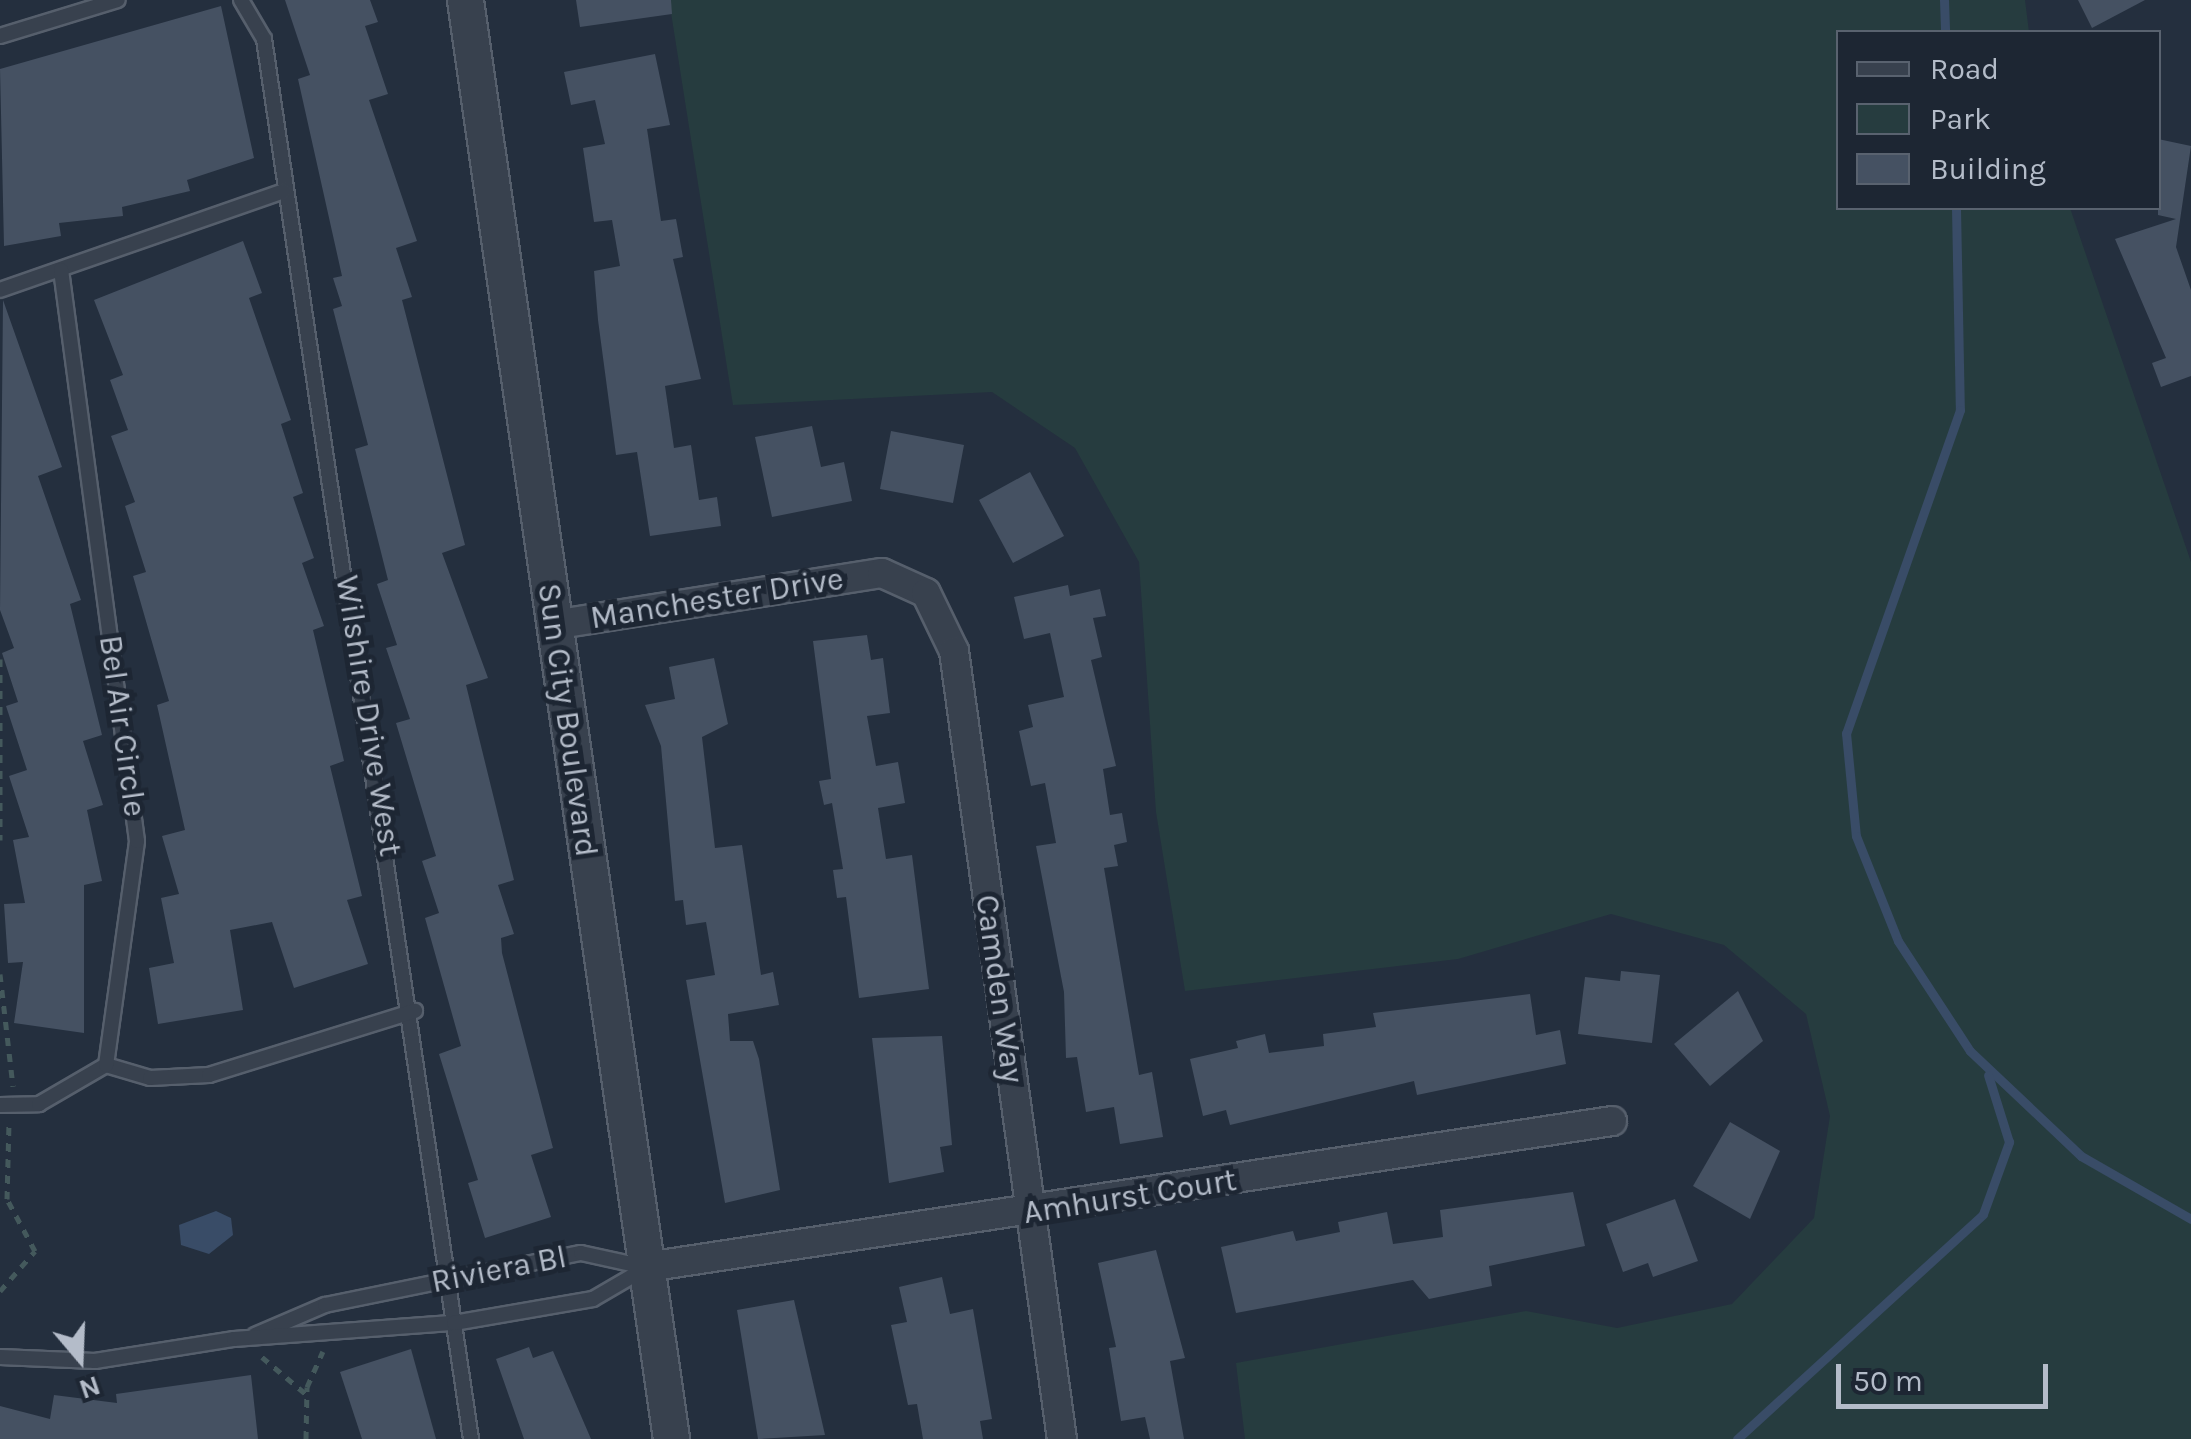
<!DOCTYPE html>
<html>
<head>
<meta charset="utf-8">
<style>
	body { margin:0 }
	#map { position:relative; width:2191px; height:1439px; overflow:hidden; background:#242f3e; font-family:Karla,sans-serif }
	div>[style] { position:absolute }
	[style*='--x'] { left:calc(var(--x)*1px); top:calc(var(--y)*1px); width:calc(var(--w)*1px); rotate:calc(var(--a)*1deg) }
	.green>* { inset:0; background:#263c3f }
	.water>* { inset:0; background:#394c67 }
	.stream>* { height:9px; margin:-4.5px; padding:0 4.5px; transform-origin:4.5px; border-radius:4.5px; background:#394c67 }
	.building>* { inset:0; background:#455162 }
	.path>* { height:5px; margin-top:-2.5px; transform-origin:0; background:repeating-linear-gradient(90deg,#44595c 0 8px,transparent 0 16px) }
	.roads { filter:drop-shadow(2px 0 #565f6c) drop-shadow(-2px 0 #565f6c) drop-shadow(0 2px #565f6c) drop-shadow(0 -2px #565f6c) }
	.service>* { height:14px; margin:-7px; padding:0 7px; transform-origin:7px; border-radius:7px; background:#38414e }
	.minor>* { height:28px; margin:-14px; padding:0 14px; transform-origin:14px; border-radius:14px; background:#38414e }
	.tertiary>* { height:35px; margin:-17.5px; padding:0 17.5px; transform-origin:17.5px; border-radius:17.5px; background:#38414e }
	span { translate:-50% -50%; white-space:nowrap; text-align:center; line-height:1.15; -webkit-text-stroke:10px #1d2633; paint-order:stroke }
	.street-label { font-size:32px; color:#b4bcc9 }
	.legend { position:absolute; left:1836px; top:30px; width:325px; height:180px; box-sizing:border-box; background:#1d2633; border:2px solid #59626f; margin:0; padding:12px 18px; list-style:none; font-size:30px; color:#b4bcc9 }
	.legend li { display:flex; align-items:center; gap:20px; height:50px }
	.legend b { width:50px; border:2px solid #59626f }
	.north { position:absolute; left:30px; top:1309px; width:100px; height:100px; -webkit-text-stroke:8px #1d2633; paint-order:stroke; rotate:161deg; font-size:28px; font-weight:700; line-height:40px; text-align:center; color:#b4bcc9 }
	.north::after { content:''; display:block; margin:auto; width:35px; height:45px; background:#b4bcc9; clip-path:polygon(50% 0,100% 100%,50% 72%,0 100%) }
	.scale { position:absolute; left:1836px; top:1364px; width:212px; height:45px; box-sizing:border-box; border:5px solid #b4bcc9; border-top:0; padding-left:12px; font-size:30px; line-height:35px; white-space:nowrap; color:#b4bcc9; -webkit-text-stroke:8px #1d2633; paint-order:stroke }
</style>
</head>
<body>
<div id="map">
	<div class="green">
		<div style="clip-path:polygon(669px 0,2025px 0,2029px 32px,1838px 32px,1838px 208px,2070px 208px,2191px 562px,2191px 1439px,1245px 1439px,1236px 1363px,1526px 1311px,1617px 1328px,1732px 1304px,1814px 1218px,1830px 1116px,1806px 1014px,1724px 945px,1611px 914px,1458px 959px,1185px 991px,1156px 812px,1139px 562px,1075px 448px,992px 392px,733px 405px)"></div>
	</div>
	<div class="water">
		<div style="clip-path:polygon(216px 1211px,231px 1218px,233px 1235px,209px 1254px,181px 1245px,179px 1225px)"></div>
	</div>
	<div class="stream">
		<div style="--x:1944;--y:0;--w:32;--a:88"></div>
		<div style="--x:1956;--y:208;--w:202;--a:88.9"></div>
		<div style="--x:1960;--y:410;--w:343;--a:109.4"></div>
		<div style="--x:1846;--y:733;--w:103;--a:84.5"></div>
		<div style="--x:1856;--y:836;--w:113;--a:68.2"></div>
		<div style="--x:1898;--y:941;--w:131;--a:56.8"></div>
		<div style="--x:1970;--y:1051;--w:153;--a:43.4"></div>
		<div style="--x:2081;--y:1156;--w:127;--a:29.8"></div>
		<div style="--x:1737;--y:1439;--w:333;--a:-42.4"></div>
		<div style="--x:1983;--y:1214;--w:77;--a:-70.1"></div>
		<div style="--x:2009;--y:1142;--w:70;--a:-107.4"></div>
	</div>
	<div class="building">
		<div style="clip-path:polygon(285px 0,370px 0,378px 22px,365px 26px,388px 94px,369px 100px,417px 241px,396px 248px,412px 297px,402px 300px,465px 545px,442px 553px,488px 678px,466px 685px,514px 880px,498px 885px,514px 934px,501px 938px,502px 953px,553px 1148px,531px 1155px,551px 1217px,485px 1238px,468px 1183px,478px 1180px,439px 1054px,461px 1046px,425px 918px,439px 913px,422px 861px,436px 856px,396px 723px,410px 719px,386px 648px,397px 645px,377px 584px,388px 580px,355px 449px,368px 445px,333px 309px,342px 306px,333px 278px,342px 276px,298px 79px,310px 75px)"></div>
		<div style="clip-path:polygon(576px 0,671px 0,672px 14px,580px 27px)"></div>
		<div style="clip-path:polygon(2078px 0,2145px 0,2092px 28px)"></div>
		<div style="clip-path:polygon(221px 6px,254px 158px,187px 180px,190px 191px,122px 207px,123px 216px,59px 223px,61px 236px,4px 246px,0 69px)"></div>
		<div style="clip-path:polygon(655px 54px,670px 125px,647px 129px,661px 221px,676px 219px,683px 257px,673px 259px,701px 379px,665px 386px,674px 448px,691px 445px,699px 500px,717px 497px,721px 526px,650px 536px,637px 452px,616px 455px,598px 320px,594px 271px,620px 266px,612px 220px,594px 222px,583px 148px,605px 144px,595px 100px,571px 105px,564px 72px)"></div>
		<div style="clip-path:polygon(2158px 139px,2191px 146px,2176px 247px,2191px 290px,2191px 376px,2161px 387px,2152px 363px,2166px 358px,2115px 239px,2176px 219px,2158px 215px)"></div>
		<div style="clip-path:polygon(243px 241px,262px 293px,249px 298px,291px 420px,281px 424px,303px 493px,293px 497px,314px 558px,302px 563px,324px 626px,313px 630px,344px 761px,330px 766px,362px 896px,347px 900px,368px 964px,294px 988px,272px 922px,230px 930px,243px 1010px,158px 1024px,149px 968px,174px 963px,161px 898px,179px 894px,162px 836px,185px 830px,157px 705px,169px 701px,133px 576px,146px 572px,125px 506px,135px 502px,111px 436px,128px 430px,110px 380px,123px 375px,94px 300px)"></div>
		<div style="clip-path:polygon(3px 300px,62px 467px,38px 476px,81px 600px,70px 604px,102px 735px,83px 741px,103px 805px,87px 810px,102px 881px,84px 885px,84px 1033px,14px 1023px,23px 962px,8px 963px,4px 904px,25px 903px,13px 840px,29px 837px,9px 776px,27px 770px,6px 706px,18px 702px,2px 653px,14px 648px,0 610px)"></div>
		<div style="clip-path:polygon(812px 426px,821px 467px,844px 462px,852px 501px,772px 517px,755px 437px)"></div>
		<div style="clip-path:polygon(891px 431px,964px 445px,953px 503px,880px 489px)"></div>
		<div style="clip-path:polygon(1030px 472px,1064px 536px,1013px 563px,979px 500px)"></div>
		<div style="clip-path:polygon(1068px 585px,1070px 596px,1100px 589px,1106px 616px,1093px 618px,1102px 657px,1091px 660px,1116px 766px,1103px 769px,1110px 815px,1122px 813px,1127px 842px,1114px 845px,1118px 866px,1104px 868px,1139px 1075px,1152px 1072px,1163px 1137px,1120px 1144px,1114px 1107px,1086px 1112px,1077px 1057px,1066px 1058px,1064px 992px,1036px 846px,1056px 843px,1045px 783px,1031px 786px,1019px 731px,1033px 727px,1028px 705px,1064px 697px,1050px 633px,1024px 639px,1014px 597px)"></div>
		<div style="clip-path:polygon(867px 635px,871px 660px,883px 658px,890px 713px,867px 716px,876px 766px,898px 762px,905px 803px,878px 808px,886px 859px,912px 855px,929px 989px,859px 998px,846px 897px,837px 898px,833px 870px,843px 869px,832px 803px,824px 805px,819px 781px,831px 779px,813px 641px)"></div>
		<div style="clip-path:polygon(714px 658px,728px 724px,702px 737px,715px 848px,742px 845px,761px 975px,773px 972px,779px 1005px,728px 1014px,730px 1041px,753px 1041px,759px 1059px,780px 1190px,725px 1203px,686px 980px,715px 975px,706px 922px,686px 925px,683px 900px,675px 901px,661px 746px,645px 705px,675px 699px,669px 667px)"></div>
		<div style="clip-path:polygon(1621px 971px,1660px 975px,1652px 1043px,1578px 1034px,1585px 977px,1620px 981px)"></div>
		<div style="clip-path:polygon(1738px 991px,1763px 1041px,1710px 1086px,1674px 1044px)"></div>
		<div style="clip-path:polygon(1530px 994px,1536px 1035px,1560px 1030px,1566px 1064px,1417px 1095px,1414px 1081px,1230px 1125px,1226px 1110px,1203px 1116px,1190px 1059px,1238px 1048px,1236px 1041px,1265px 1034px,1269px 1053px,1324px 1046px,1323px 1034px,1376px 1027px,1373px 1013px)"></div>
		<div style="clip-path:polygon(942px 1036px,952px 1145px,940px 1147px,944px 1172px,889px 1183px,872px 1038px)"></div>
		<div style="clip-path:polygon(1730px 1122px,1780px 1151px,1750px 1219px,1693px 1186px)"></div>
		<div style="clip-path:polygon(1573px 1192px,1585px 1246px,1489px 1266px,1492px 1286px,1429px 1299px,1413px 1280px,1236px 1313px,1221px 1247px,1293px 1231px,1296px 1241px,1340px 1232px,1338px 1222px,1387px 1212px,1393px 1244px,1443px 1237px,1440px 1210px)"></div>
		<div style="clip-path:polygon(1675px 1199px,1698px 1261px,1653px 1277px,1648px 1263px,1623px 1272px,1606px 1224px)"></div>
		<div style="clip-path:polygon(1156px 1250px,1185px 1358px,1170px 1361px,1184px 1439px,1150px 1439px,1145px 1417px,1121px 1421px,1109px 1348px,1116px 1347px,1098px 1263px)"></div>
		<div style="clip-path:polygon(942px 1277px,950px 1314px,973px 1309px,992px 1419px,980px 1421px,983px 1439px,923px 1439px,917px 1404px,908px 1405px,891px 1325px,907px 1322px,899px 1287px)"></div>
		<div style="clip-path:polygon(794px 1300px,825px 1435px,758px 1439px,737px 1310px)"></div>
		<div style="clip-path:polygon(529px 1347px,533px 1358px,553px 1351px,591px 1439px,524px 1439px,496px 1359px)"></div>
		<div style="clip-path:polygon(411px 1349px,436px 1439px,362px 1439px,340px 1372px)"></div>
		<div style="clip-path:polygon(251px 1375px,258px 1439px,0 1439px,0 1406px,50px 1419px,54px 1395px,117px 1403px,116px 1394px)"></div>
	</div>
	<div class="path">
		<div style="--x:0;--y:659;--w:181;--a:90"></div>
		<div style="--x:0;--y:974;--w:113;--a:83.4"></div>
		<div style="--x:0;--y:1291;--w:53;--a:-48.8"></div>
		<div style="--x:35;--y:1251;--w:59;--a:-118.3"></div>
		<div style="--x:7;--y:1199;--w:77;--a:-88.5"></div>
		<div style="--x:262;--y:1357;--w:57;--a:40.1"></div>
		<div style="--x:306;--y:1439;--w:52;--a:-88.9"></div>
		<div style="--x:307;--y:1387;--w:39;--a:-66"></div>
	</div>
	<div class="roads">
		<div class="service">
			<div style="--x:241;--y:0;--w:45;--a:59.5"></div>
			<div style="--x:264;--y:39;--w:1415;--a:81.59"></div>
			<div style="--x:0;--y:36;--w:123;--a:-17"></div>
			<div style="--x:0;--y:290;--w:301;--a:-19.2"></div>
			<div style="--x:106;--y:1065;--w:46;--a:16.5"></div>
			<div style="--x:150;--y:1078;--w:59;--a:-2.9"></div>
			<div style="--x:209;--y:1075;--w:216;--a:-17.3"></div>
			<div style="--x:0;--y:1105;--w:39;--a:-1"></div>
			<div style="--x:39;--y:1104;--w:78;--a:-30.2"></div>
			<div style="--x:106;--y:1065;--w:226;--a:-82.1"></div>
			<div style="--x:137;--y:841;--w:576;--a:-97.58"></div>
			<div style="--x:255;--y:1335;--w:76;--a:-23.2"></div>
			<div style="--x:325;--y:1305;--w:261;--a:-11.5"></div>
			<div style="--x:581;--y:1253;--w:66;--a:12.3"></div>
			<div style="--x:0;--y:1357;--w:95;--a:2.4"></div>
			<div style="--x:95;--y:1361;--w:141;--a:-9"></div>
			<div style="--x:234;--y:1339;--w:221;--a:-4.2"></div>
			<div style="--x:454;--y:1323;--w:141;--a:-9.8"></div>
			<div style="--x:593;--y:1299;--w:61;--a:-30.3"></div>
		</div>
		<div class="minor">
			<div style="--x:553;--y:625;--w:333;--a:-9"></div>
			<div style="--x:882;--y:573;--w:48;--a:24.4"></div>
			<div style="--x:926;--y:593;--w:64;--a:64.2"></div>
			<div style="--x:954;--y:651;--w:795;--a:82.2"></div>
			<div style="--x:647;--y:1267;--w:976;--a:-8.6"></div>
		</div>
		<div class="tertiary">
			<div style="--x:465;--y:0;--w:1454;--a:81.85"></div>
		</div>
	</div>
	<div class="street-label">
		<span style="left:717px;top:599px;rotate:-9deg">Manchester Drive</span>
		<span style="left:368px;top:716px;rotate:81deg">Wilshire Drive West</span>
		<span style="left:567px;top:720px;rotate:82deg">Sun City Boulevard</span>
		<span style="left:122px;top:726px;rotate:82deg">Bel Air Circle</span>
		<span style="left:999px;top:989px;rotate:82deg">Camden Way</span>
		<span style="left:1130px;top:1197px;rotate:-9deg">Amhurst Court</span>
		<span style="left:499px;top:1270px;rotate:-11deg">Riviera Bl</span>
	</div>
	<ul class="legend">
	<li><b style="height:12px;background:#38414e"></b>Road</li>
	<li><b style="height:28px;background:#263c3f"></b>Park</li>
	<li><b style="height:28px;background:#455162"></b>Building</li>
	</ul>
	<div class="north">N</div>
	<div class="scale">50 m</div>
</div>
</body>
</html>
